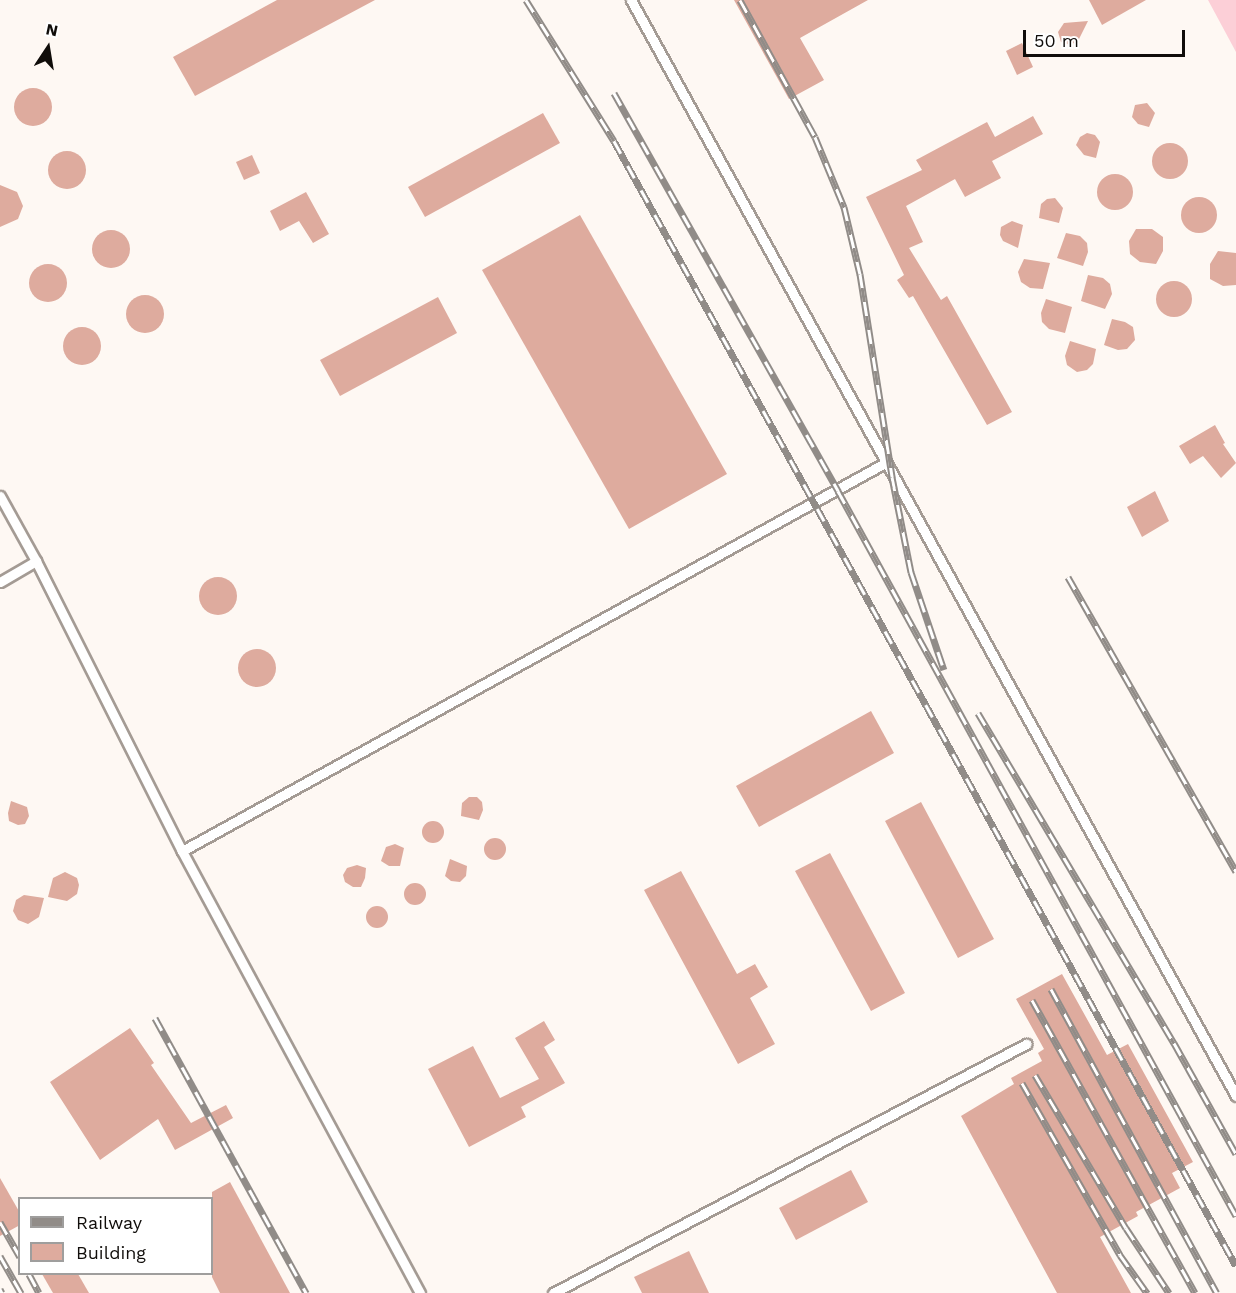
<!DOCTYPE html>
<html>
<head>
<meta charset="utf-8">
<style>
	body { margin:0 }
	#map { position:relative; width:1236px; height:1293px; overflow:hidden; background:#fef8f3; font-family:"Work Sans",sans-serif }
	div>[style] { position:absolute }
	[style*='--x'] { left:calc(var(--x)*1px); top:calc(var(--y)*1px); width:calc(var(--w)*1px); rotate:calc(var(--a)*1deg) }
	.green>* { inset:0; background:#fccfd7 }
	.building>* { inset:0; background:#deab9e }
	.round { border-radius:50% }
	.roads { filter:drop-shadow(2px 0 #a49b94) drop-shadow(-2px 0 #a49b94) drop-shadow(0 2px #a49b94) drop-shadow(0 -2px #a49b94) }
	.service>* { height:9px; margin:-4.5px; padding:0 4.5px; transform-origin:4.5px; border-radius:4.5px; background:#fff }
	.rail>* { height:7px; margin-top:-3.5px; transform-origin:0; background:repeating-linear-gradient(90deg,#fff 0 14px,#918c88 0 28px); box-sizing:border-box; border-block:2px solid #918c88 }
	span { translate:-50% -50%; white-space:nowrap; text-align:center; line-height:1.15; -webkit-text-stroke:6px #fff; paint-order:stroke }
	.legend { position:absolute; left:18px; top:1197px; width:195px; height:78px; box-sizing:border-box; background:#fff; border:2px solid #9f9e9d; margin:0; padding:8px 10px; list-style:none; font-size:18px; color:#100d0a }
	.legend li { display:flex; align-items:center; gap:12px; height:30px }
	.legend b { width:30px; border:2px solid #9f9e9d }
	.north { position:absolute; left:18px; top:18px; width:60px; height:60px; -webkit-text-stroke:4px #fff; paint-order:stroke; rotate:12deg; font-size:16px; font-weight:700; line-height:24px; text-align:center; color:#100d0a }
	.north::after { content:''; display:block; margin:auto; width:21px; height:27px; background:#100d0a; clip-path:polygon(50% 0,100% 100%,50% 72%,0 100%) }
	.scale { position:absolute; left:1023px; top:30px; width:162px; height:27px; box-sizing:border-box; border:3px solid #100d0a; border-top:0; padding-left:8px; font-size:18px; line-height:21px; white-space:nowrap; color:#100d0a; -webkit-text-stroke:4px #fff; paint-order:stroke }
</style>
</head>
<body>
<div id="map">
	<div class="green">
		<div style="clip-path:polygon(1208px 0,1236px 0,1236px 52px)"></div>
	</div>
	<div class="building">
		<div style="clip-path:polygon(277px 0,375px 0,195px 96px,173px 57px)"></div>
		<div style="clip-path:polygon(734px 0,868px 0,800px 38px,824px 80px,789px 99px)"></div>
		<div style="clip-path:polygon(1089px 0,1146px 0,1102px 25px)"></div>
		<div style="clip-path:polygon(1088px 21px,1078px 41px,1070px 45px,1061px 42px,1058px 32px,1064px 23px)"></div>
		<div style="clip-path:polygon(1022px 43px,1033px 67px,1017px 75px,1006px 51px)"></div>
		<div class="round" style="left:14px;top:88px;width:38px;height:38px"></div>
		<div style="clip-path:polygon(1147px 103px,1155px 113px,1149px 127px,1138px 124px,1132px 117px,1135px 105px)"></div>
		<div style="clip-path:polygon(543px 113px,560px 143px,425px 217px,408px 187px)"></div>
		<div style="clip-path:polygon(1033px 116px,1043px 134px,992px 161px,1001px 178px,965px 197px,955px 179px,906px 206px,923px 242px,909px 248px,941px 300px,947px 296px,1012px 412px,987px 425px,913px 296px,909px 298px,897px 280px,904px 275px,866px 197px,922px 170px,916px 160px,987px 122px,995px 137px)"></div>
		<div style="clip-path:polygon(1087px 133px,1095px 135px,1100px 142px,1096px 158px,1084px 155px,1076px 145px,1080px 137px)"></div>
		<div class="round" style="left:1152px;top:143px;width:36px;height:36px"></div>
		<div class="round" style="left:48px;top:151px;width:38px;height:38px"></div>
		<div style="clip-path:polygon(252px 155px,260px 173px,244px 180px,236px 162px)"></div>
		<div class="round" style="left:1097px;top:174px;width:36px;height:36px"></div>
		<div style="clip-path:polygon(0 185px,17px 192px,23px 206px,18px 219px,0 227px)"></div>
		<div style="clip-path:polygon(306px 192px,329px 234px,313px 243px,299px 221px,280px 231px,270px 211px)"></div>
		<div class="round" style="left:1181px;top:197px;width:36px;height:36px"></div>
		<div style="clip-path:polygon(1055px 198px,1063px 208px,1059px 223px,1039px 218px,1041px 204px,1047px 199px)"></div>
		<div style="clip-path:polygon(580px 215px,727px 474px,629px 529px,482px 270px)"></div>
		<div style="clip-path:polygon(1012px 221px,1023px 225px,1018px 248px,1003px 241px,1000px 235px,1001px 227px)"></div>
		<div style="clip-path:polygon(1136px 229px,1152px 229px,1163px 237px,1163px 251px,1156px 264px,1140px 262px,1130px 254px,1129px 241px)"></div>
		<div class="round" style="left:92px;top:230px;width:38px;height:38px"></div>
		<div style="clip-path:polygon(1066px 233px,1080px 236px,1087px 243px,1088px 252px,1083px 266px,1057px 258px)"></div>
		<div style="clip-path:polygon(1218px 251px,1236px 253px,1236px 285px,1223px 286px,1210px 279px,1210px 264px)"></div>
		<div style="clip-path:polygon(1024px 259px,1050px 263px,1043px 289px,1030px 288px,1021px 282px,1018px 272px)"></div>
		<div class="round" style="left:29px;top:264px;width:38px;height:38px"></div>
		<div style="clip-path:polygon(1088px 275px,1103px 278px,1110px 284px,1112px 294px,1105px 309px,1081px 301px)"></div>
		<div class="round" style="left:1156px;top:281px;width:36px;height:36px"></div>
		<div class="round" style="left:126px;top:295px;width:38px;height:38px"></div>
		<div style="clip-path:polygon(438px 297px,457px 333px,340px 396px,320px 360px)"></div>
		<div style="clip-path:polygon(1046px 299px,1072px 307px,1065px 333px,1049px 329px,1042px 322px,1041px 313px)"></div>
		<div style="clip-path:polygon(1112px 319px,1125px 322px,1133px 327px,1135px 340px,1127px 349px,1118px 350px,1104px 345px)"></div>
		<div class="round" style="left:63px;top:327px;width:38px;height:38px"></div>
		<div style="clip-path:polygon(1070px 341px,1096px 349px,1093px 364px,1087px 370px,1077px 372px,1067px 365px,1065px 356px)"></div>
		<div style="clip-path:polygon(1215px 425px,1225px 443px,1223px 444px,1236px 463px,1221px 478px,1203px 456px,1190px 464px,1179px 446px)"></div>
		<div style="clip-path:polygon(1155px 491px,1169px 521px,1142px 537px,1127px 507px)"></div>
		<div class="round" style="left:199px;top:577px;width:38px;height:38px"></div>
		<div class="round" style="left:238px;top:649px;width:38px;height:38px"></div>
		<div style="clip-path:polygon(871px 711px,894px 753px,759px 827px,736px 786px)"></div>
		<div style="clip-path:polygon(469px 797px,477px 797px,482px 802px,483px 810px,479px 820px,461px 816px,462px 803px)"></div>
		<div style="clip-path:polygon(11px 801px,27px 807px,29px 816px,25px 824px,18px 825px,9px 821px,8px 813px)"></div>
		<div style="clip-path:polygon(921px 802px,994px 939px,958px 958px,885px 821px)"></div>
		<div class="round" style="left:422px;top:821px;width:22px;height:22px"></div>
		<div class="round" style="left:484px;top:838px;width:22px;height:22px"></div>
		<div style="clip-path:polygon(395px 844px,404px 848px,400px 866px,389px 866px,381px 861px,386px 847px)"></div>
		<div style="clip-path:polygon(830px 853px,905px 993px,871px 1011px,795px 871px)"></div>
		<div style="clip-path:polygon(450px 859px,467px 866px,466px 876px,460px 882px,451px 881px,445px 876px)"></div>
		<div style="clip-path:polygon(357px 865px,366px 868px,365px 878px,361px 887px,353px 887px,345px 882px,343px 875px,347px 868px)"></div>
		<div style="clip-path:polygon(681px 871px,737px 974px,755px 964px,768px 987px,750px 998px,775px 1044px,738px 1064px,644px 890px)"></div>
		<div style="clip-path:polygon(65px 872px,77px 878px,79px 885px,77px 894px,67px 901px,48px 897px,53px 878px)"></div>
		<div class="round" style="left:404px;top:883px;width:22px;height:22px"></div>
		<div style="clip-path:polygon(24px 895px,44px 898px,39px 917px,28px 924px,18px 920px,13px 911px,16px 900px)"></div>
		<div class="round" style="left:366px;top:906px;width:22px;height:22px"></div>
		<div style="clip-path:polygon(1062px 974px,1107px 1055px,1128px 1044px,1193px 1162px,1172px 1173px,1180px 1188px,1136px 1212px,1138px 1216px,1100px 1237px,1131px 1293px,1057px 1293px,961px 1116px,1014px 1084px,1011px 1078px,1042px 1061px,1038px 1053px,1044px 1049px,1016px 999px)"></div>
		<div style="clip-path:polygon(544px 1021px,555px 1040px,544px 1047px,565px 1083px,521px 1107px,526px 1117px,469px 1147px,428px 1069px,473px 1046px,500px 1098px,539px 1079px,515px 1038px)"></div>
		<div style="clip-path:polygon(130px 1028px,154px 1063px,151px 1065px,191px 1123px,226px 1105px,233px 1118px,175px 1150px,158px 1119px,100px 1160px,50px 1082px)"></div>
		<div style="clip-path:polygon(851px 1170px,868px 1202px,796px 1240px,779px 1208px)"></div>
		<div style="clip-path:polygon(0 1178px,20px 1213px,20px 1225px,0 1236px)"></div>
		<div style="clip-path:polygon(230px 1182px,290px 1293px,220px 1293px,212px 1277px,212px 1192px)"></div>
		<div style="clip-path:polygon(689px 1251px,709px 1293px,642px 1293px,634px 1277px)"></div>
		<div style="clip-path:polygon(42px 1274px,78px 1274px,89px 1293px,53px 1293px)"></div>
	</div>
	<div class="roads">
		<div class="service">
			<div style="--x:631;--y:0;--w:1252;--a:61.1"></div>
			<div style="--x:0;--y:496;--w:74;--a:61"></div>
			<div style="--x:36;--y:561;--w:325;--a:63.3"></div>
			<div style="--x:182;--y:851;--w:502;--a:61.7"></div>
			<div style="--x:0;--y:582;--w:42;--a:-30.3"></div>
			<div style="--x:182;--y:851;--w:803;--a:-28.9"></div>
			<div style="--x:553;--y:1293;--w:535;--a:-27.76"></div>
		</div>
	</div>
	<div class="rail">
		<div style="--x:526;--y:0;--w:166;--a:58"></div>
		<div style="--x:614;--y:141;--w:1285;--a:61.06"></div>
		<div style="--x:740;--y:0;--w:156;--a:61.3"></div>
		<div style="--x:815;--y:137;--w:76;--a:67.5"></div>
		<div style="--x:844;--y:207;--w:69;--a:76.6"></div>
		<div style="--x:860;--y:274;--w:206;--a:81"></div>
		<div style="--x:892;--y:477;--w:97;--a:78.7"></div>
		<div style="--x:911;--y:572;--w:103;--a:71.4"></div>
		<div style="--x:614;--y:93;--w:457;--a:60.6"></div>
		<div style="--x:838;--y:491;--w:827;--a:61.23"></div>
		<div style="--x:1068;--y:577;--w:339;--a:60.3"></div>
		<div style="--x:978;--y:713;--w:384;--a:59.3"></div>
		<div style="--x:1174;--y:1043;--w:127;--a:60.8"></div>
		<div style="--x:1051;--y:989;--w:346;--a:61.4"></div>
		<div style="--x:1032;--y:1000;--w:335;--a:60.9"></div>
		<div style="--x:155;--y:1018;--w:314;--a:61.2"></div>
		<div style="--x:1035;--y:1075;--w:178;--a:59.3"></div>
		<div style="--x:1126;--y:1228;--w:78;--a:56.5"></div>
		<div style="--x:1022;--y:1083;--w:198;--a:60.3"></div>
		<div style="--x:1120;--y:1255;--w:47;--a:54.6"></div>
		<div style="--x:0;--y:1222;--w:40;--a:60.3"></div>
		<div style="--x:0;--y:1256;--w:43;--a:60.4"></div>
		<div style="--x:29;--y:1274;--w:21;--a:62"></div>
		<div style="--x:0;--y:1289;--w:4;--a:63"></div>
	</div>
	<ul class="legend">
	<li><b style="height:8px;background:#918c88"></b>Railway</li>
	<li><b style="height:16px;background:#deab9e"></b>Building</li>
	</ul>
	<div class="north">N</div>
	<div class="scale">50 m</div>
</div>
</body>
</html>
